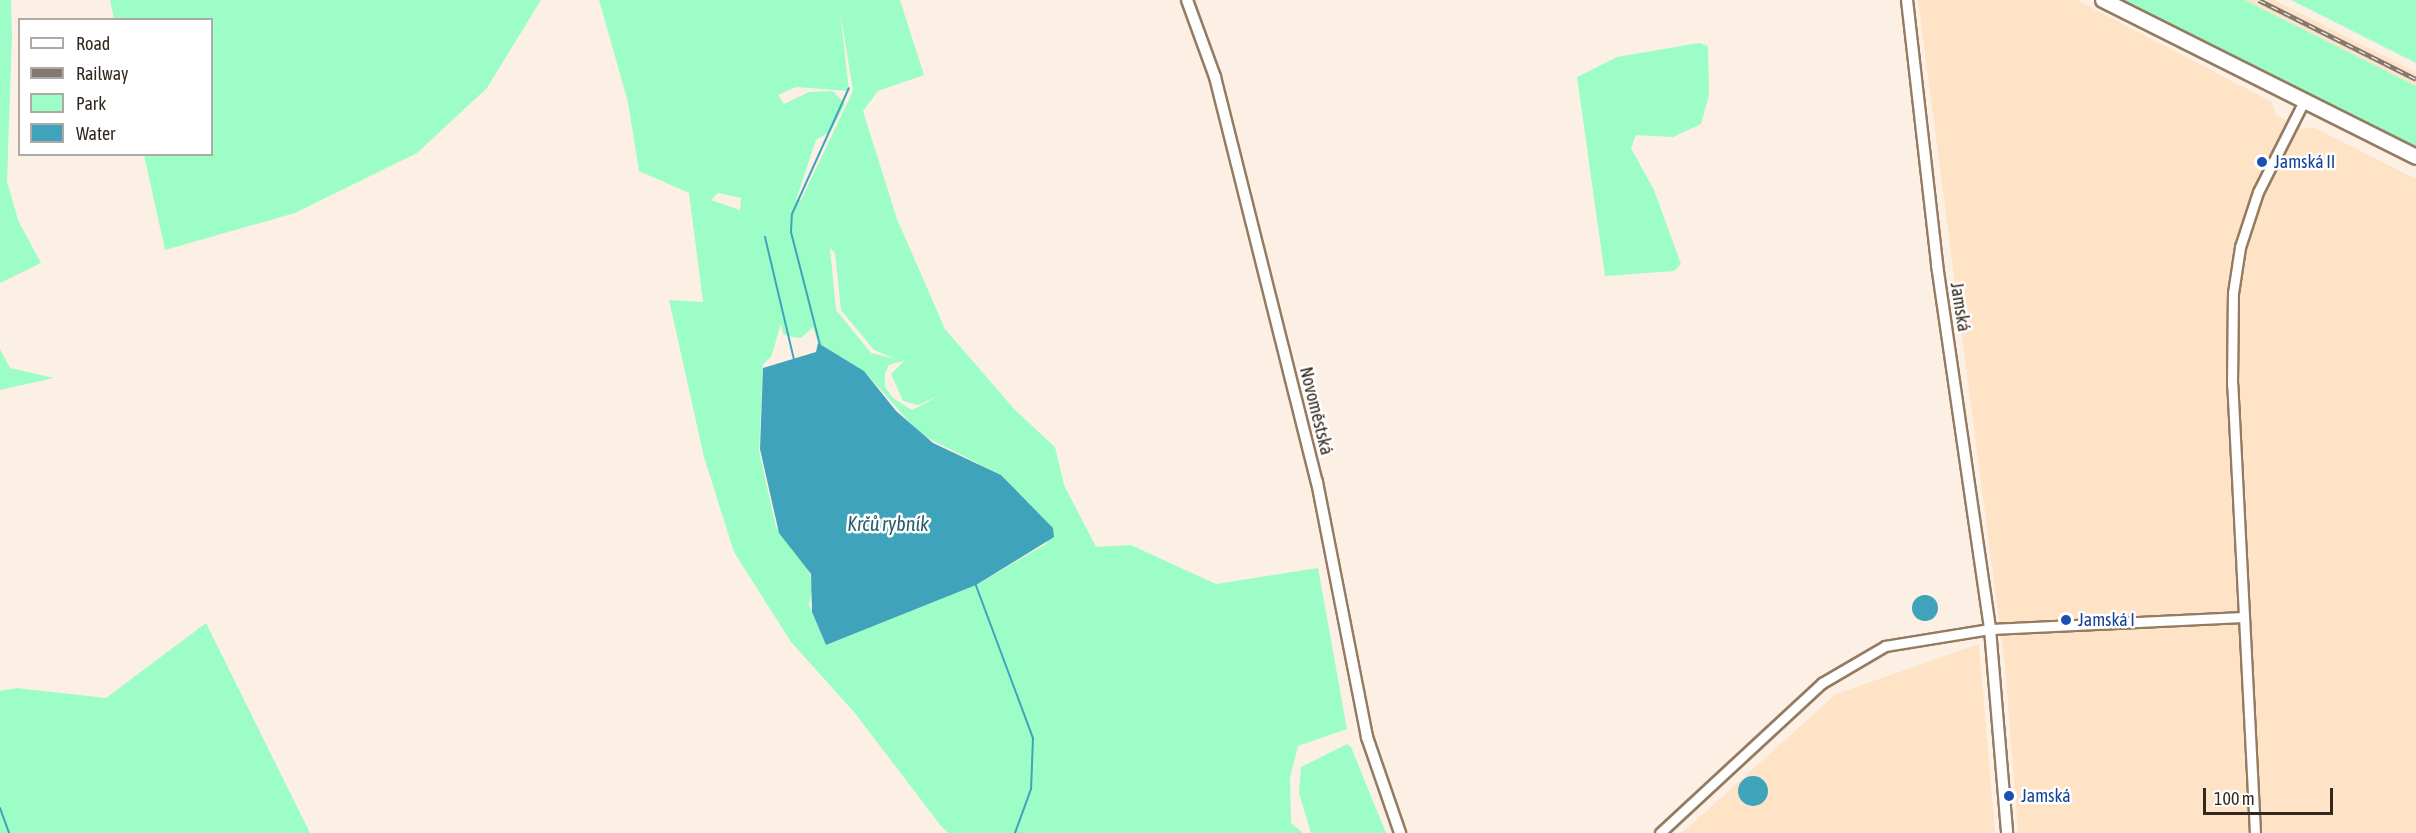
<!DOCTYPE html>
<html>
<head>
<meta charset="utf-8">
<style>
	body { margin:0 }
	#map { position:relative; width:2416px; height:833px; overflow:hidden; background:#fcf0e5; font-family:"Asap Condensed",sans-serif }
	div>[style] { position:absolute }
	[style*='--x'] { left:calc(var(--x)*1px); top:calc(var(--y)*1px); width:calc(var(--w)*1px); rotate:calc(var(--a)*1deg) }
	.built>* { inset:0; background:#fee3c7 }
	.green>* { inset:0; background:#9dfdc6 }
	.water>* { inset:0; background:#3ea3bb }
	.round { border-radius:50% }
	.stream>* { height:2px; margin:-1px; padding:0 1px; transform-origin:1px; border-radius:1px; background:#3ea3bb }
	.roads { filter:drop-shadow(2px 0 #947b61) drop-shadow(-2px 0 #947b61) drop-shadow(0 2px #947b61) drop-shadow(0 -2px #947b61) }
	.minor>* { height:9px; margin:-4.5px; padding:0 4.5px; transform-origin:4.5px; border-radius:4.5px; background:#fff }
	.tertiary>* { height:10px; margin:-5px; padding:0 5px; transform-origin:5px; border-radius:5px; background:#fff }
	.primary>* { height:14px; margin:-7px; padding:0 7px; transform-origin:7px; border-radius:7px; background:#fff }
	.rail>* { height:4.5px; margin-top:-2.25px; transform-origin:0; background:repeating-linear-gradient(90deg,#fff 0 7px,#84796e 0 14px); box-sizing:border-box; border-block:2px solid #84796e }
	.dots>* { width:16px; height:16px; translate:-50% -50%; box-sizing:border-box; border:3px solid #fff; border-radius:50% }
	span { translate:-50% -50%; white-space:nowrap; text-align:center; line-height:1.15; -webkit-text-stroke:5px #fff; paint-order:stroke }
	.transit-label { font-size:18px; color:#164399 }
	.left { translate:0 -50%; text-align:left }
	.street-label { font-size:18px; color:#32281d }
	.water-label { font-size:20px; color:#285f6c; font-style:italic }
	.legend { position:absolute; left:18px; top:18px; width:195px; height:138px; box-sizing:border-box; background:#fff; border:2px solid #ada9a5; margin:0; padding:8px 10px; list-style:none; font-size:18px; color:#32281d }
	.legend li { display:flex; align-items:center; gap:12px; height:30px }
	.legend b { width:30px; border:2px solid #ada9a5 }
	.scale { position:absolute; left:2203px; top:788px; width:130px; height:27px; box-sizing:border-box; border:3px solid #32281d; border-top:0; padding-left:8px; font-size:18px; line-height:21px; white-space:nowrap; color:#32281d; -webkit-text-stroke:4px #fff; paint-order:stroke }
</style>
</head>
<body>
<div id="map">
	<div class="built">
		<div style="clip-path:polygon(1918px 0,2077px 0,2272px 102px,2276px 115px,2303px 129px,2313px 127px,2416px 179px,2416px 833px,2018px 833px,2005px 666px)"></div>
		<div style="clip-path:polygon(2245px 0,2274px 0,2353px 40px,2416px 72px,2416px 86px)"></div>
		<div style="clip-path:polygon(1979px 644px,1995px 833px,1682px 833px,1836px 694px)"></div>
	</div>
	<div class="green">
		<div style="clip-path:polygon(0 0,11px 0,12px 36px,7px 181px,18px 220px,41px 263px,0 283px)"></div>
		<div style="clip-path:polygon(110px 0,541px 0,487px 88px,417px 153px,295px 213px,165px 250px,144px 155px,212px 154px,212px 20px,114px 19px)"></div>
		<div style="clip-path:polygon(evenodd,599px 0,900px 0,924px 75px,878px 91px,863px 111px,897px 219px,945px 329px,1015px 410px,1055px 447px,1064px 485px,1096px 547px,1131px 545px,1216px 584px,1318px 568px,1347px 729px,1298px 746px,1290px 778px,1291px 823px,1303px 833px,948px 833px,941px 826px,854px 712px,791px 642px,734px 552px,704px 457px,669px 300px,703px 302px,689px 193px,639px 171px,628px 102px,599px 0,840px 10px,853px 91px,801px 200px,796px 200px,816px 140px,831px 131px,845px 104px,833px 91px,809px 92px,784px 104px,778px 95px,796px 87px,849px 91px,840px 10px,599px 0,718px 193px,741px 198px,740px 210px,711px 200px,718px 193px,599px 0,830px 248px,835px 253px,841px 310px,874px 350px,896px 359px,871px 353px,836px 310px,830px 248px,599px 0,781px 324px,783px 334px,792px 337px,801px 338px,813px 327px,818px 343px,864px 371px,920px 434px,1001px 475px,1053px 528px,1046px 544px,976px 585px,826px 645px,809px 605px,813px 587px,808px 569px,776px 527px,759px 451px,763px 364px,771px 357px,781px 324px,599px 0,905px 360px,891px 374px,903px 401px,918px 405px,943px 394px,912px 410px,893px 398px,885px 387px,885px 373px,889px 365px,905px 360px)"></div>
		<div style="clip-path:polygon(2117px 0,2245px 0,2416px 86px,2416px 150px)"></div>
		<div style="clip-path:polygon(2291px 0,2416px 0,2416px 63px)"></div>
		<div style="clip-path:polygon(1699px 43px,1708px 46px,1709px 95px,1701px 124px,1673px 137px,1636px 135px,1631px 148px,1654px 190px,1681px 264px,1674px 271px,1605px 276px,1577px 77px,1617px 57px)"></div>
		<div style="clip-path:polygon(0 349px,10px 368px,54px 378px,0 390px)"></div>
		<div style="clip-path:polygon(206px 623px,310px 833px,0 833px,0 691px,17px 688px,106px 698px)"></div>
		<div style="clip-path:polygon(1347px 744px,1351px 747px,1386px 833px,1311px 833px,1299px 793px,1301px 767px)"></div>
	</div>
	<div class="water">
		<div style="clip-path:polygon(818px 343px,864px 371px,896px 411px,933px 443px,1001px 475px,1053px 528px,1054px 537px,976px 585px,826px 645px,812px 612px,811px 574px,779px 533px,760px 449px,763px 368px,816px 352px)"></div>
		<div class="round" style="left:1912px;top:595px;width:26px;height:26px"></div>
		<div class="round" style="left:1738px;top:776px;width:30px;height:30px"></div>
	</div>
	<div class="stream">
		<div style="--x:765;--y:237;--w:126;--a:76.7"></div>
		<div style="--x:820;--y:345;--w:117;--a:-104.4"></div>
		<div style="--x:791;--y:232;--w:18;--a:-87"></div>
		<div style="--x:792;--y:214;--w:138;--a:-65.7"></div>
		<div style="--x:975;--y:583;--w:165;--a:69.5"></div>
		<div style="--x:1033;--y:738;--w:51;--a:92.2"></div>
		<div style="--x:1031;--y:789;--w:47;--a:110"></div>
		<div style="--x:0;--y:808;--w:27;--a:70"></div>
	</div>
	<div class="roads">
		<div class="minor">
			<div style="--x:1660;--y:833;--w:221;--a:-42.8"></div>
			<div style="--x:1822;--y:683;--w:73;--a:-30.4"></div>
			<div style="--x:1885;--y:646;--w:106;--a:-9.2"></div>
			<div style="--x:1990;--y:629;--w:254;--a:-2.7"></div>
			<div style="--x:2255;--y:833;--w:449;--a:-92.9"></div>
			<div style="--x:2232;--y:385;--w:92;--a:-89.4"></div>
			<div style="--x:2233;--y:293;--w:47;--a:-81.3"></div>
			<div style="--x:2240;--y:247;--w:58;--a:-71.9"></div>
			<div style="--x:2258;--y:192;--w:102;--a:-63.2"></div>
		</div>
		<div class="tertiary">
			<div style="--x:1187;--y:0;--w:82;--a:70"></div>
			<div style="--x:1215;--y:77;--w:418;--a:75.9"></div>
			<div style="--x:1317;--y:482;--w:260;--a:78.9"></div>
			<div style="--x:1367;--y:737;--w:102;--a:71"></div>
			<div style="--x:1907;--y:0;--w:267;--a:83.5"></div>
			<div style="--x:1937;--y:265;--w:368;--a:81.7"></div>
			<div style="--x:1990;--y:629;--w:205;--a:85.2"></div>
		</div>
		<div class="primary">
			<div style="--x:2103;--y:0;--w:350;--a:26.6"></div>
		</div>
	</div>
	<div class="rail">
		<div style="--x:2259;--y:0;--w:176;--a:26.7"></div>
	</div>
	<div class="dots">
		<div style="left:2262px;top:162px;background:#1a4fb4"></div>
		<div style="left:2066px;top:620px;background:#1a4fb4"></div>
		<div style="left:2009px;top:796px;background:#1a4fb4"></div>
	</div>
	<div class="transit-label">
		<span class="left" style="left:2274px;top:162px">Jamská II</span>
		<span class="left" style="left:2078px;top:620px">Jamská I</span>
		<span class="left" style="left:2021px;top:796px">Jamská</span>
	</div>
	<div class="street-label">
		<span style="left:1960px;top:307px;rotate:81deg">Jamská</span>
		<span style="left:1316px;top:411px;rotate:76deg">Novoměstská</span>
	</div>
	<div class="water-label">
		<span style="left:888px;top:523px">Krčů rybník</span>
	</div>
	<ul class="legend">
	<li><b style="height:8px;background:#fff"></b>Road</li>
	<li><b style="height:8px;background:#84796e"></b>Railway</li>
	<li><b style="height:16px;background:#9dfdc6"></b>Park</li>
	<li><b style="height:16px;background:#3ea3bb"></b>Water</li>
	</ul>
	<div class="scale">100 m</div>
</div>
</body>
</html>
